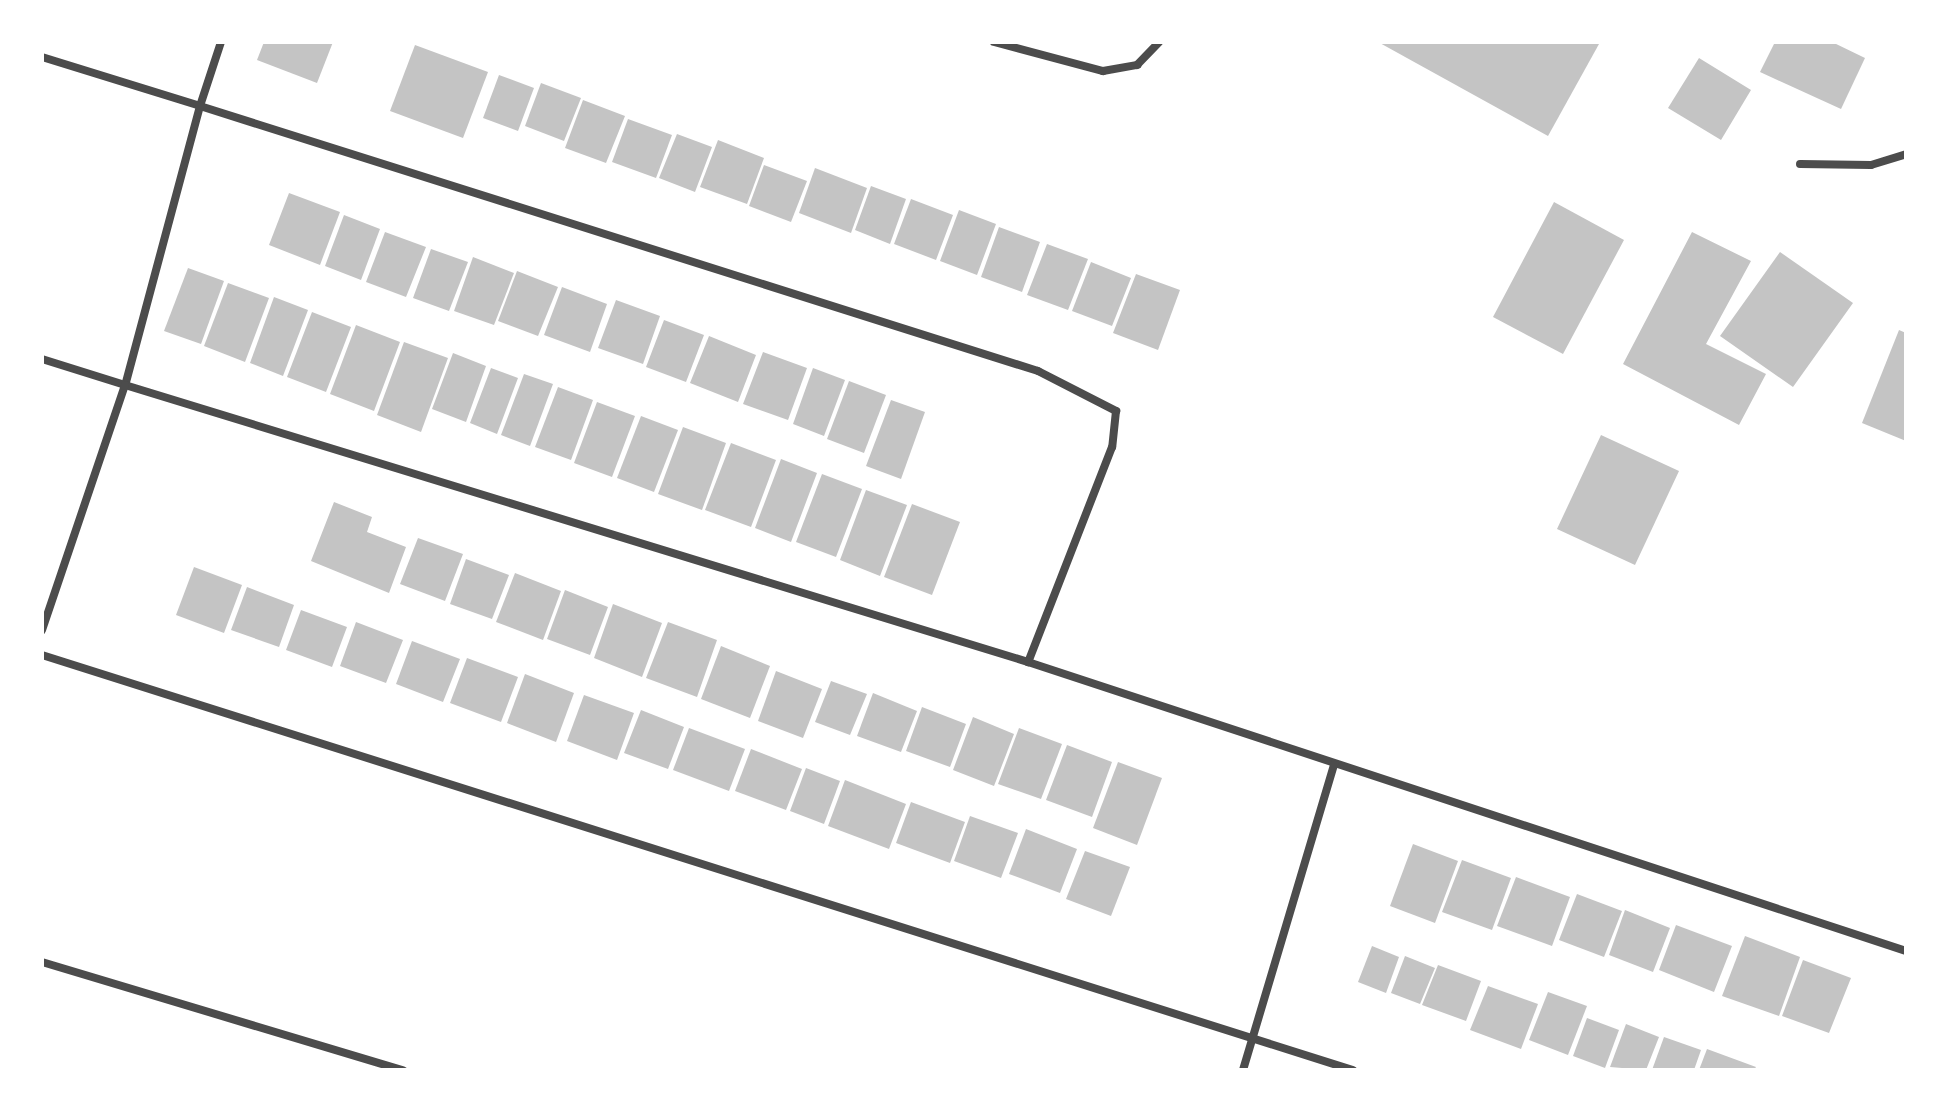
<!DOCTYPE html>
<html>
<head>
<meta charset="utf-8">
<style>
	body { margin:0 }
	#map { position:relative; width:1948px; height:1112px; overflow:hidden; background:#fff; font-family:Raleway,sans-serif }
	div>[style] { position:absolute }
	[style*='--x'] { left:calc(var(--x)*1px); top:calc(var(--y)*1px); width:calc(var(--w)*1px); rotate:calc(var(--a)*1deg) }
	.building>* { inset:0; background:#c4c4c4 }
	.minor>* { height:8px; margin:-4px; padding:0 4px; transform-origin:4px; border-radius:4px; background:#4c4c4c }
	span { translate:-50% -50%; white-space:nowrap; text-align:center; line-height:1.15; -webkit-text-stroke:6px #fff; paint-order:stroke }
	.frame { position:absolute; inset:0; border:44px solid #fff; pointer-events:none }
</style>
</head>
<body>
<div id="map">
	<div class="building">
		<div style="clip-path:polygon(264px 42px,333px 42px,317px 83px,257px 60px)"></div>
		<div style="clip-path:polygon(1378px 42px,1595px 42px,1599px 44px,1548px 136px)"></div>
		<div style="clip-path:polygon(1775px 42px,1832px 42px,1865px 58px,1841px 109px,1760px 72px)"></div>
		<div style="clip-path:polygon(415px 45px,488px 72px,463px 138px,390px 111px)"></div>
		<div style="clip-path:polygon(1699px 58px,1751px 90px,1721px 140px,1668px 108px)"></div>
		<div style="clip-path:polygon(499px 75px,534px 88px,518px 131px,483px 118px)"></div>
		<div style="clip-path:polygon(541px 83px,581px 98px,564px 141px,525px 126px)"></div>
		<div style="clip-path:polygon(583px 100px,625px 116px,606px 163px,565px 148px)"></div>
		<div style="clip-path:polygon(628px 119px,672px 135px,656px 178px,612px 162px)"></div>
		<div style="clip-path:polygon(677px 134px,712px 147px,695px 192px,659px 178px)"></div>
		<div style="clip-path:polygon(718px 140px,764px 158px,747px 204px,700px 187px)"></div>
		<div style="clip-path:polygon(764px 165px,807px 181px,791px 222px,749px 206px)"></div>
		<div style="clip-path:polygon(815px 168px,867px 188px,851px 233px,799px 213px)"></div>
		<div style="clip-path:polygon(871px 186px,906px 199px,890px 244px,855px 230px)"></div>
		<div style="clip-path:polygon(289px 193px,340px 212px,320px 265px,269px 245px)"></div>
		<div style="clip-path:polygon(911px 199px,953px 215px,936px 260px,894px 244px)"></div>
		<div style="clip-path:polygon(1554px 202px,1624px 240px,1563px 354px,1493px 317px)"></div>
		<div style="clip-path:polygon(959px 210px,996px 224px,977px 275px,940px 261px)"></div>
		<div style="clip-path:polygon(344px 215px,380px 229px,361px 280px,325px 266px)"></div>
		<div style="clip-path:polygon(999px 227px,1040px 242px,1022px 292px,981px 277px)"></div>
		<div style="clip-path:polygon(385px 232px,426px 247px,406px 297px,366px 282px)"></div>
		<div style="clip-path:polygon(1692px 232px,1751px 261px,1706px 344px,1766px 374px,1739px 425px,1623px 364px)"></div>
		<div style="clip-path:polygon(1047px 244px,1088px 259px,1068px 310px,1027px 295px)"></div>
		<div style="clip-path:polygon(431px 249px,468px 262px,449px 311px,413px 298px)"></div>
		<div style="clip-path:polygon(1780px 252px,1853px 303px,1793px 387px,1720px 336px)"></div>
		<div style="clip-path:polygon(473px 257px,514px 273px,494px 325px,454px 311px)"></div>
		<div style="clip-path:polygon(1091px 262px,1131px 278px,1112px 326px,1072px 311px)"></div>
		<div style="clip-path:polygon(188px 268px,224px 281px,201px 344px,164px 331px)"></div>
		<div style="clip-path:polygon(517px 271px,558px 287px,538px 336px,498px 321px)"></div>
		<div style="clip-path:polygon(1136px 274px,1180px 290px,1158px 350px,1113px 333px)"></div>
		<div style="clip-path:polygon(228px 283px,269px 298px,245px 362px,204px 346px)"></div>
		<div style="clip-path:polygon(562px 287px,607px 304px,590px 352px,544px 335px)"></div>
		<div style="clip-path:polygon(274px 297px,308px 310px,283px 376px,250px 363px)"></div>
		<div style="clip-path:polygon(616px 300px,660px 316px,643px 364px,598px 348px)"></div>
		<div style="clip-path:polygon(312px 312px,351px 327px,326px 392px,287px 377px)"></div>
		<div style="clip-path:polygon(664px 320px,704px 335px,686px 382px,646px 367px)"></div>
		<div style="clip-path:polygon(356px 325px,400px 342px,374px 411px,330px 394px)"></div>
		<div style="clip-path:polygon(1899px 330px,1906px 333px,1906px 441px,1862px 423px)"></div>
		<div style="clip-path:polygon(709px 336px,756px 355px,738px 402px,690px 383px)"></div>
		<div style="clip-path:polygon(404px 342px,448px 358px,421px 432px,377px 415px)"></div>
		<div style="clip-path:polygon(763px 352px,807px 368px,788px 420px,743px 404px)"></div>
		<div style="clip-path:polygon(453px 353px,486px 366px,466px 422px,432px 409px)"></div>
		<div style="clip-path:polygon(491px 368px,518px 378px,497px 434px,470px 423px)"></div>
		<div style="clip-path:polygon(813px 368px,845px 380px,824px 436px,793px 424px)"></div>
		<div style="clip-path:polygon(524px 374px,553px 384px,530px 446px,501px 435px)"></div>
		<div style="clip-path:polygon(849px 381px,886px 395px,864px 453px,827px 439px)"></div>
		<div style="clip-path:polygon(558px 387px,593px 400px,571px 460px,535px 447px)"></div>
		<div style="clip-path:polygon(891px 400px,925px 412px,901px 479px,866px 466px)"></div>
		<div style="clip-path:polygon(597px 402px,635px 416px,612px 477px,574px 463px)"></div>
		<div style="clip-path:polygon(641px 416px,678px 430px,654px 492px,617px 478px)"></div>
		<div style="clip-path:polygon(683px 427px,726px 443px,702px 510px,658px 494px)"></div>
		<div style="clip-path:polygon(1601px 435px,1679px 471px,1635px 565px,1557px 529px)"></div>
		<div style="clip-path:polygon(731px 443px,776px 460px,751px 527px,705px 510px)"></div>
		<div style="clip-path:polygon(781px 459px,817px 473px,791px 542px,755px 528px)"></div>
		<div style="clip-path:polygon(822px 474px,862px 489px,836px 557px,796px 542px)"></div>
		<div style="clip-path:polygon(866px 490px,907px 505px,880px 576px,840px 560px)"></div>
		<div style="clip-path:polygon(334px 502px,372px 517px,367px 532px,406px 547px,389px 593px,311px 561px)"></div>
		<div style="clip-path:polygon(912px 504px,960px 522px,932px 595px,884px 577px)"></div>
		<div style="clip-path:polygon(418px 538px,463px 554px,445px 601px,400px 584px)"></div>
		<div style="clip-path:polygon(466px 559px,509px 575px,492px 619px,450px 604px)"></div>
		<div style="clip-path:polygon(194px 567px,242px 585px,224px 633px,176px 615px)"></div>
		<div style="clip-path:polygon(515px 573px,561px 591px,543px 640px,496px 622px)"></div>
		<div style="clip-path:polygon(247px 587px,294px 605px,279px 647px,231px 630px)"></div>
		<div style="clip-path:polygon(565px 590px,608px 607px,590px 655px,547px 639px)"></div>
		<div style="clip-path:polygon(613px 604px,662px 623px,642px 677px,594px 658px)"></div>
		<div style="clip-path:polygon(301px 610px,347px 627px,332px 667px,286px 650px)"></div>
		<div style="clip-path:polygon(356px 622px,403px 640px,386px 683px,340px 666px)"></div>
		<div style="clip-path:polygon(668px 622px,717px 640px,697px 697px,646px 678px)"></div>
		<div style="clip-path:polygon(412px 641px,460px 659px,443px 702px,396px 684px)"></div>
		<div style="clip-path:polygon(721px 646px,770px 666px,750px 718px,701px 699px)"></div>
		<div style="clip-path:polygon(467px 658px,518px 677px,501px 722px,450px 703px)"></div>
		<div style="clip-path:polygon(776px 671px,822px 689px,803px 738px,758px 721px)"></div>
		<div style="clip-path:polygon(525px 674px,574px 693px,556px 742px,507px 723px)"></div>
		<div style="clip-path:polygon(831px 681px,867px 694px,850px 735px,815px 722px)"></div>
		<div style="clip-path:polygon(873px 693px,917px 711px,901px 752px,857px 736px)"></div>
		<div style="clip-path:polygon(584px 695px,634px 713px,617px 760px,567px 741px)"></div>
		<div style="clip-path:polygon(922px 707px,966px 724px,950px 767px,906px 751px)"></div>
		<div style="clip-path:polygon(641px 710px,684px 727px,668px 769px,624px 753px)"></div>
		<div style="clip-path:polygon(973px 717px,1014px 734px,994px 786px,953px 770px)"></div>
		<div style="clip-path:polygon(689px 728px,745px 749px,729px 791px,673px 770px)"></div>
		<div style="clip-path:polygon(1019px 728px,1062px 744px,1041px 799px,998px 784px)"></div>
		<div style="clip-path:polygon(1067px 745px,1112px 762px,1092px 817px,1046px 800px)"></div>
		<div style="clip-path:polygon(751px 749px,802px 769px,786px 810px,735px 791px)"></div>
		<div style="clip-path:polygon(1118px 762px,1162px 778px,1137px 845px,1093px 828px)"></div>
		<div style="clip-path:polygon(806px 768px,840px 781px,824px 824px,790px 811px)"></div>
		<div style="clip-path:polygon(845px 780px,906px 804px,889px 849px,828px 826px)"></div>
		<div style="clip-path:polygon(911px 802px,965px 822px,950px 863px,896px 843px)"></div>
		<div style="clip-path:polygon(970px 816px,1018px 833px,1001px 878px,954px 861px)"></div>
		<div style="clip-path:polygon(1026px 829px,1077px 849px,1060px 893px,1009px 874px)"></div>
		<div style="clip-path:polygon(1413px 844px,1458px 861px,1435px 923px,1390px 906px)"></div>
		<div style="clip-path:polygon(1085px 851px,1130px 867px,1111px 916px,1066px 899px)"></div>
		<div style="clip-path:polygon(1462px 860px,1511px 878px,1492px 930px,1442px 912px)"></div>
		<div style="clip-path:polygon(1516px 877px,1570px 897px,1552px 946px,1497px 926px)"></div>
		<div style="clip-path:polygon(1577px 894px,1622px 911px,1604px 957px,1559px 940px)"></div>
		<div style="clip-path:polygon(1625px 910px,1670px 928px,1653px 972px,1609px 955px)"></div>
		<div style="clip-path:polygon(1676px 925px,1732px 946px,1714px 992px,1659px 970px)"></div>
		<div style="clip-path:polygon(1745px 936px,1800px 957px,1779px 1016px,1722px 996px)"></div>
		<div style="clip-path:polygon(1372px 946px,1399px 957px,1386px 993px,1358px 982px)"></div>
		<div style="clip-path:polygon(1405px 956px,1435px 968px,1420px 1004px,1391px 993px)"></div>
		<div style="clip-path:polygon(1803px 960px,1851px 978px,1829px 1033px,1782px 1016px)"></div>
		<div style="clip-path:polygon(1438px 965px,1481px 981px,1466px 1021px,1422px 1005px)"></div>
		<div style="clip-path:polygon(1488px 986px,1538px 1004px,1521px 1049px,1470px 1030px)"></div>
		<div style="clip-path:polygon(1548px 992px,1587px 1006px,1568px 1055px,1529px 1040px)"></div>
		<div style="clip-path:polygon(1587px 1018px,1619px 1030px,1605px 1068px,1573px 1056px)"></div>
		<div style="clip-path:polygon(1626px 1024px,1659px 1037px,1646px 1070px,1610px 1067px)"></div>
		<div style="clip-path:polygon(1664px 1037px,1701px 1050px,1694px 1070px,1652px 1070px)"></div>
		<div style="clip-path:polygon(1707px 1049px,1756px 1067px,1754px 1070px,1699px 1070px)"></div>
	</div>
	<div class="minor">
		<div style="--x:221;--y:42;--w:67;--a:108.2"></div>
		<div style="--x:200;--y:106;--w:879;--a:17.55"></div>
		<div style="--x:1038;--y:371;--w:88;--a:27.1"></div>
		<div style="--x:1116;--y:411;--w:36;--a:96"></div>
		<div style="--x:1112;--y:447;--w:231;--a:111.3"></div>
		<div style="--x:1028;--y:662;--w:924;--a:18.22"></div>
		<div style="--x:994;--y:42;--w:113;--a:14.9"></div>
		<div style="--x:1103;--y:71;--w:35;--a:-10"></div>
		<div style="--x:1137;--y:65;--w:32;--a:-46"></div>
		<div style="--x:42;--y:57;--w:165;--a:17.2"></div>
		<div style="--x:200;--y:106;--w:289;--a:105"></div>
		<div style="--x:125;--y:385;--w:945;--a:17.05"></div>
		<div style="--x:1800;--y:164;--w:71;--a:0.8"></div>
		<div style="--x:1871;--y:165;--w:37;--a:-17"></div>
		<div style="--x:42;--y:359;--w:87;--a:17.4"></div>
		<div style="--x:125;--y:385;--w:259;--a:108.7"></div>
		<div style="--x:42;--y:655;--w:1375;--a:17.57"></div>
		<div style="--x:42;--y:962;--w:377;--a:16.7"></div>
		<div style="--x:1243;--y:1070;--w:319;--a:-73.4"></div>
	</div>
	<div class="frame"></div>
</div>
</body>
</html>
